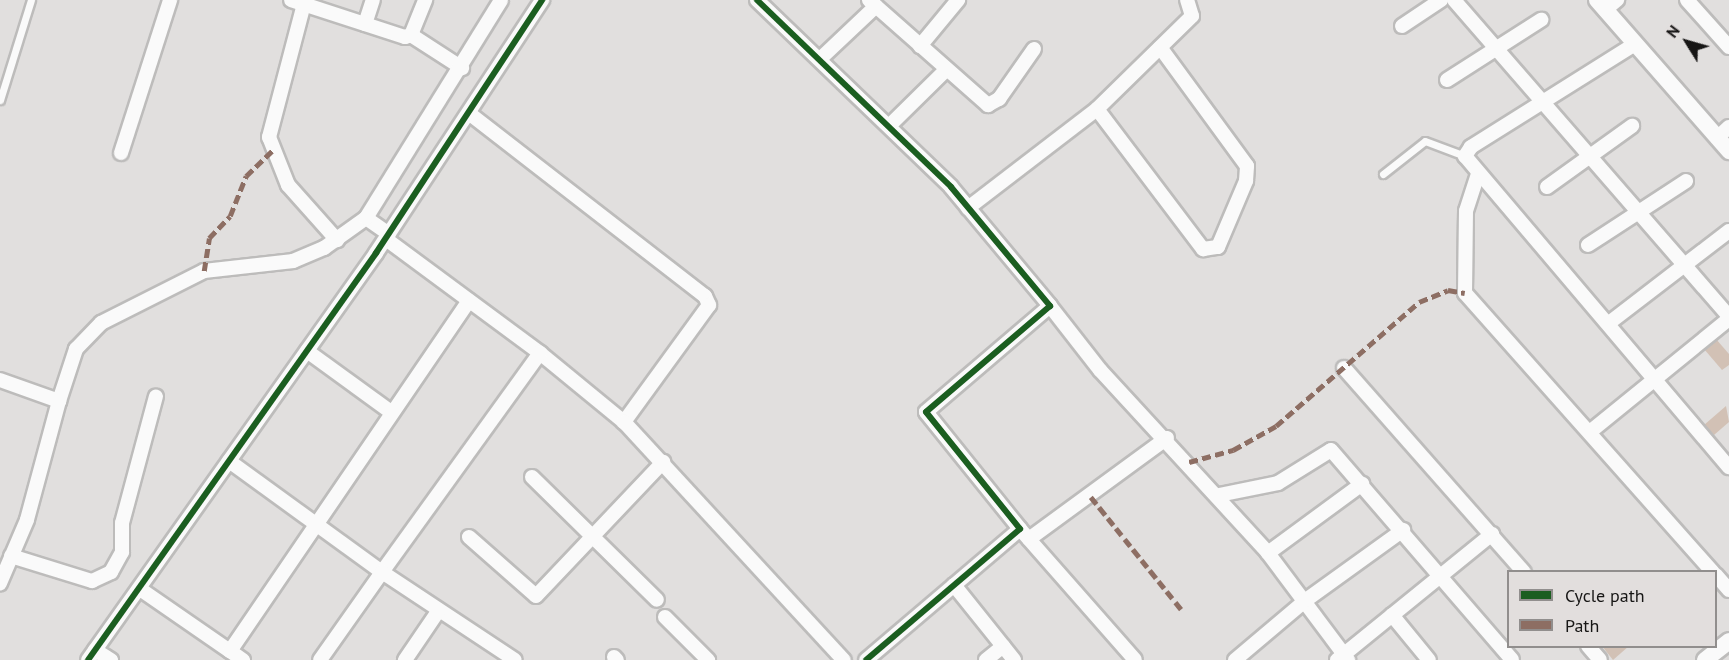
<!DOCTYPE html>
<html>
<head>
<meta charset="utf-8">
<style>
	body { margin:0 }
	#map { position:relative; width:1729px; height:660px; overflow:hidden; background:#e1dfde; font-family:"PT Sans",sans-serif }
	div>[style] { position:absolute }
	[style*='--x'] { left:calc(var(--x)*1px); top:calc(var(--y)*1px); width:calc(var(--w)*1px); rotate:calc(var(--a)*1deg) }
	.building>* { inset:0; background:#d2c1b5 }
	.roads { filter:drop-shadow(2px 0 #bdbcbb) drop-shadow(-2px 0 #bdbcbb) drop-shadow(0 2px #bdbcbb) drop-shadow(0 -2px #bdbcbb) }
	.service>* { height:7px; margin:-3.5px; padding:0 3.5px; transform-origin:3.5px; border-radius:3.5px; background:#fafafa }
	.minor>* { height:14px; margin:-7px; padding:0 7px; transform-origin:7px; border-radius:7px; background:#fafafa }
	.tertiary>* { height:16px; margin:-8px; padding:0 8px; transform-origin:8px; border-radius:8px; background:#fafafa }
	.quiet>* { height:4.5px; margin-top:-2.25px; transform-origin:0; background:repeating-linear-gradient(90deg,#8d6e63 0 9px,transparent 0 13.5px) }
	.cycleway>* { height:6px; margin:-3px; padding:0 3px; transform-origin:3px; border-radius:3px; background:#1b5e20 }
	span { translate:-50% -50%; white-space:nowrap; text-align:center; line-height:1.15; -webkit-text-stroke:4.5px #e2dedd; paint-order:stroke }
	.legend { position:absolute; left:1507px; top:570px; width:210px; height:78px; box-sizing:border-box; background:#e2dedd; border:2px solid #918e8d; margin:0; padding:8px 10px; list-style:none; font-size:18px; color:#171615 }
	.legend li { display:flex; align-items:center; gap:12px; height:30px }
	.legend b { width:30px; border:2px solid #918e8d }
	.north { position:absolute; left:1657px; top:12px; width:60px; height:60px; -webkit-text-stroke:4px #e2dedd; paint-order:stroke; rotate:307deg; font-size:16px; font-weight:700; line-height:24px; text-align:center; color:#171615 }
	.north::after { content:''; display:block; margin:auto; width:21px; height:27px; background:#171615; clip-path:polygon(50% 0,100% 100%,50% 72%,0 100%) }
</style>
</head>
<body>
<div id="map">
	<div class="building">
		<div style="clip-path:polygon(1716px 339px,1729px 354px,1729px 365px,1722px 370px,1704px 349px)"></div>
		<div style="clip-path:polygon(1726px 406px,1729px 422px,1714px 435px,1704px 425px)"></div>
		<div style="clip-path:polygon(1602px 646px,1629px 646px,1613px 660px)"></div>
	</div>
	<div class="roads">
		<div class="service">
			<div style="--x:0;--y:100;--w:105;--a:-72.8"></div>
			<div style="--x:1383;--y:174;--w:53;--a:-38.2"></div>
			<div style="--x:1425;--y:141;--w:43;--a:20.6"></div>
		</div>
		<div class="minor">
			<div style="--x:291;--y:0;--w:120;--a:18"></div>
			<div style="--x:405;--y:37;--w:6;--a:-18"></div>
			<div style="--x:411;--y:35;--w:38;--a:-68"></div>
			<div style="--x:305;--y:0;--w:142;--a:104.7"></div>
			<div style="--x:269;--y:137;--w:52;--a:68.4"></div>
			<div style="--x:288;--y:185;--w:74;--a:48.3"></div>
			<div style="--x:757;--y:0;--w:269;--a:43.9"></div>
			<div style="--x:951;--y:187;--w:155;--a:50.2"></div>
			<div style="--x:1050;--y:306;--w:163;--a:139.5"></div>
			<div style="--x:926;--y:412;--w:150;--a:51.2"></div>
			<div style="--x:1020;--y:529;--w:202;--a:139.6"></div>
			<div style="--x:869;--y:0;--w:159;--a:41.4"></div>
			<div style="--x:988;--y:105;--w:13;--a:-29"></div>
			<div style="--x:999;--y:99;--w:61;--a:-55"></div>
			<div style="--x:1454;--y:0;--w:419;--a:49"></div>
			<div style="--x:1687;--y:0;--w:63;--a:48.2"></div>
			<div style="--x:1605;--y:10;--w:16;--a:-40"></div>
			<div style="--x:365;--y:24;--w:25;--a:-72"></div>
			<div style="--x:1402;--y:26;--w:47;--a:-33.7"></div>
			<div style="--x:411;--y:35;--w:61;--a:32.9"></div>
			<div style="--x:1635;--y:44;--w:194;--a:147.9"></div>
			<div style="--x:1471;--y:147;--w:11;--a:124"></div>
			<div style="--x:1465;--y:156;--w:408;--a:49.7"></div>
			<div style="--x:920;--y:46;--w:60;--a:-50.4"></div>
			<div style="--x:820;--y:59;--w:77;--a:-43.4"></div>
			<div style="--x:1447;--y:80;--w:112;--a:-32.6"></div>
			<div style="--x:1097;--y:109;--w:176;--a:52.9"></div>
			<div style="--x:1203;--y:249;--w:15;--a:-8"></div>
			<div style="--x:1218;--y:247;--w:72;--a:-67"></div>
			<div style="--x:1246;--y:181;--w:15;--a:-86"></div>
			<div style="--x:1247;--y:166;--w:147;--a:-126.2"></div>
			<div style="--x:470;--y:114;--w:297;--a:37.8"></div>
			<div style="--x:705;--y:296;--w:10;--a:66"></div>
			<div style="--x:709;--y:305;--w:145;--a:126"></div>
			<div style="--x:890;--y:125;--w:78;--a:-44.5"></div>
			<div style="--x:1717;--y:138;--w:16;--a:-43"></div>
			<div style="--x:121;--y:153;--w:161;--a:-72.2"></div>
			<div style="--x:1478;--y:174;--w:39;--a:108"></div>
			<div style="--x:1466;--y:211;--w:82;--a:90.7"></div>
			<div style="--x:1465;--y:293;--w:373;--a:48.4"></div>
			<div style="--x:1547;--y:187;--w:105;--a:-35.7"></div>
			<div style="--x:968;--y:208;--w:163;--a:-37.5"></div>
			<div style="--x:1097;--y:109;--w:133;--a:-44.4"></div>
			<div style="--x:1192;--y:16;--w:17;--a:-107"></div>
			<div style="--x:366;--y:218;--w:28;--a:35"></div>
			<div style="--x:386;--y:239;--w:192;--a:36.5"></div>
			<div style="--x:540;--y:353;--w:109;--a:39.4"></div>
			<div style="--x:624;--y:422;--w:324;--a:47.3"></div>
			<div style="--x:1588;--y:245;--w:117;--a:-33.1"></div>
			<div style="--x:1050;--y:306;--w:81;--a:52"></div>
			<div style="--x:1100;--y:370;--w:248;--a:47.4"></div>
			<div style="--x:1268;--y:553;--w:134;--a:53.2"></div>
			<div style="--x:1609;--y:323;--w:151;--a:-37.5"></div>
			<div style="--x:307;--y:351;--w:104;--a:36"></div>
			<div style="--x:1344;--y:368;--w:272;--a:48.6"></div>
			<div style="--x:0;--y:380;--w:63;--a:19.6"></div>
			<div style="--x:59;--y:401;--w:123;--a:105.1"></div>
			<div style="--x:27;--y:520;--w:69;--a:113.2"></div>
			<div style="--x:59;--y:401;--w:55;--a:-71.9"></div>
			<div style="--x:76;--y:349;--w:36;--a:-46"></div>
			<div style="--x:101;--y:323;--w:115;--a:-26.8"></div>
			<div style="--x:204;--y:271;--w:90;--a:-6.4"></div>
			<div style="--x:293;--y:261;--w:34;--a:-23"></div>
			<div style="--x:324;--y:248;--w:52;--a:-35.5"></div>
			<div style="--x:366;--y:218;--w:256;--a:-58.2"></div>
			<div style="--x:1591;--y:431;--w:178;--a:-39.1"></div>
			<div style="--x:229;--y:461;--w:189;--a:36"></div>
			<div style="--x:382;--y:572;--w:270;--a:-54.2"></div>
			<div style="--x:532;--y:477;--w:175;--a:44.5"></div>
			<div style="--x:1219;--y:495;--w:60;--a:-11.5"></div>
			<div style="--x:1278;--y:483;--w:62;--a:-31.9"></div>
			<div style="--x:1331;--y:450;--w:277;--a:49.2"></div>
			<div style="--x:1020;--y:529;--w:174;--a:48.7"></div>
			<div style="--x:469;--y:537;--w:89;--a:41.4"></div>
			<div style="--x:536;--y:596;--w:185;--a:-46.5"></div>
			<div style="--x:1029;--y:539;--w:171;--a:-36.2"></div>
			<div style="--x:1268;--y:553;--w:117;--a:-36.3"></div>
			<div style="--x:11;--y:556;--w:85;--a:17.2"></div>
			<div style="--x:92;--y:581;--w:21;--a:-25"></div>
			<div style="--x:111;--y:572;--w:23;--a:-61"></div>
			<div style="--x:122;--y:552;--w:29;--a:-90"></div>
			<div style="--x:122;--y:523;--w:131;--a:-75"></div>
			<div style="--x:1716;--y:575;--w:20;--a:49"></div>
			<div style="--x:954;--y:585;--w:96;--a:51.3"></div>
			<div style="--x:140;--y:589;--w:109;--a:34.6"></div>
			<div style="--x:230;--y:651;--w:424;--a:-55.7"></div>
			<div style="--x:1392;--y:615;--w:58;--a:50.6"></div>
			<div style="--x:665;--y:617;--w:61;--a:45"></div>
			<div style="--x:1588;--y:646;--w:18;--a:49"></div>
			<div style="--x:95;--y:650;--w:19;--a:32"></div>
			<div style="--x:230;--y:651;--w:16;--a:35"></div>
			<div style="--x:614;--y:657;--w:4;--a:45"></div>
			<div style="--x:88;--y:660;--w:499;--a:-54.7"></div>
			<div style="--x:376;--y:253;--w:303;--a:-56.7"></div>
			<div style="--x:320;--y:660;--w:108;--a:-54.8"></div>
			<div style="--x:382;--y:572;--w:159;--a:33.5"></div>
			<div style="--x:405;--y:660;--w:60;--a:-55.8"></div>
			<div style="--x:986;--y:660;--w:22;--a:-39"></div>
			<div style="--x:1235;--y:660;--w:93;--a:-40.2"></div>
			<div style="--x:1306;--y:600;--w:120;--a:-35.8"></div>
			<div style="--x:1337;--y:660;--w:200;--a:-39.1"></div>
		</div>
		<div class="tertiary">
			<div style="--x:1597;--y:0;--w:201;--a:48.8"></div>
			<div style="--x:1705;--y:660;--w:31;--a:-38"></div>
		</div>
	</div>
	<div class="quiet">
		<div style="--x:204;--y:271;--w:33;--a:-81"></div>
		<div style="--x:209;--y:238;--w:30;--a:-46"></div>
		<div style="--x:230;--y:216;--w:43;--a:-68.2"></div>
		<div style="--x:246;--y:176;--w:36;--a:-44"></div>
		<div style="--x:1189;--y:462;--w:46;--a:-15.3"></div>
		<div style="--x:1233;--y:450;--w:49;--a:-29.2"></div>
		<div style="--x:1276;--y:426;--w:189;--a:-40.9"></div>
		<div style="--x:1419;--y:302;--w:31;--a:-22"></div>
		<div style="--x:1448;--y:290;--w:17;--a:10"></div>
		<div style="--x:1091;--y:497;--w:144;--a:51.2"></div>
	</div>
	<div class="cycleway">
		<div style="--x:757;--y:0;--w:269;--a:43.9"></div>
		<div style="--x:951;--y:187;--w:155;--a:50.2"></div>
		<div style="--x:1050;--y:306;--w:163;--a:139.5"></div>
		<div style="--x:926;--y:412;--w:150;--a:51.2"></div>
		<div style="--x:1020;--y:529;--w:202;--a:139.6"></div>
		<div style="--x:88;--y:660;--w:499;--a:-54.7"></div>
		<div style="--x:376;--y:253;--w:303;--a:-56.7"></div>
	</div>
	<ul class="legend">
	<li><b style="height:8px;background:#1b5e20"></b>Cycle path</li>
	<li><b style="height:8px;background:#8d6e63"></b>Path</li>
	</ul>
	<div class="north">N</div>
</div>
</body>
</html>
